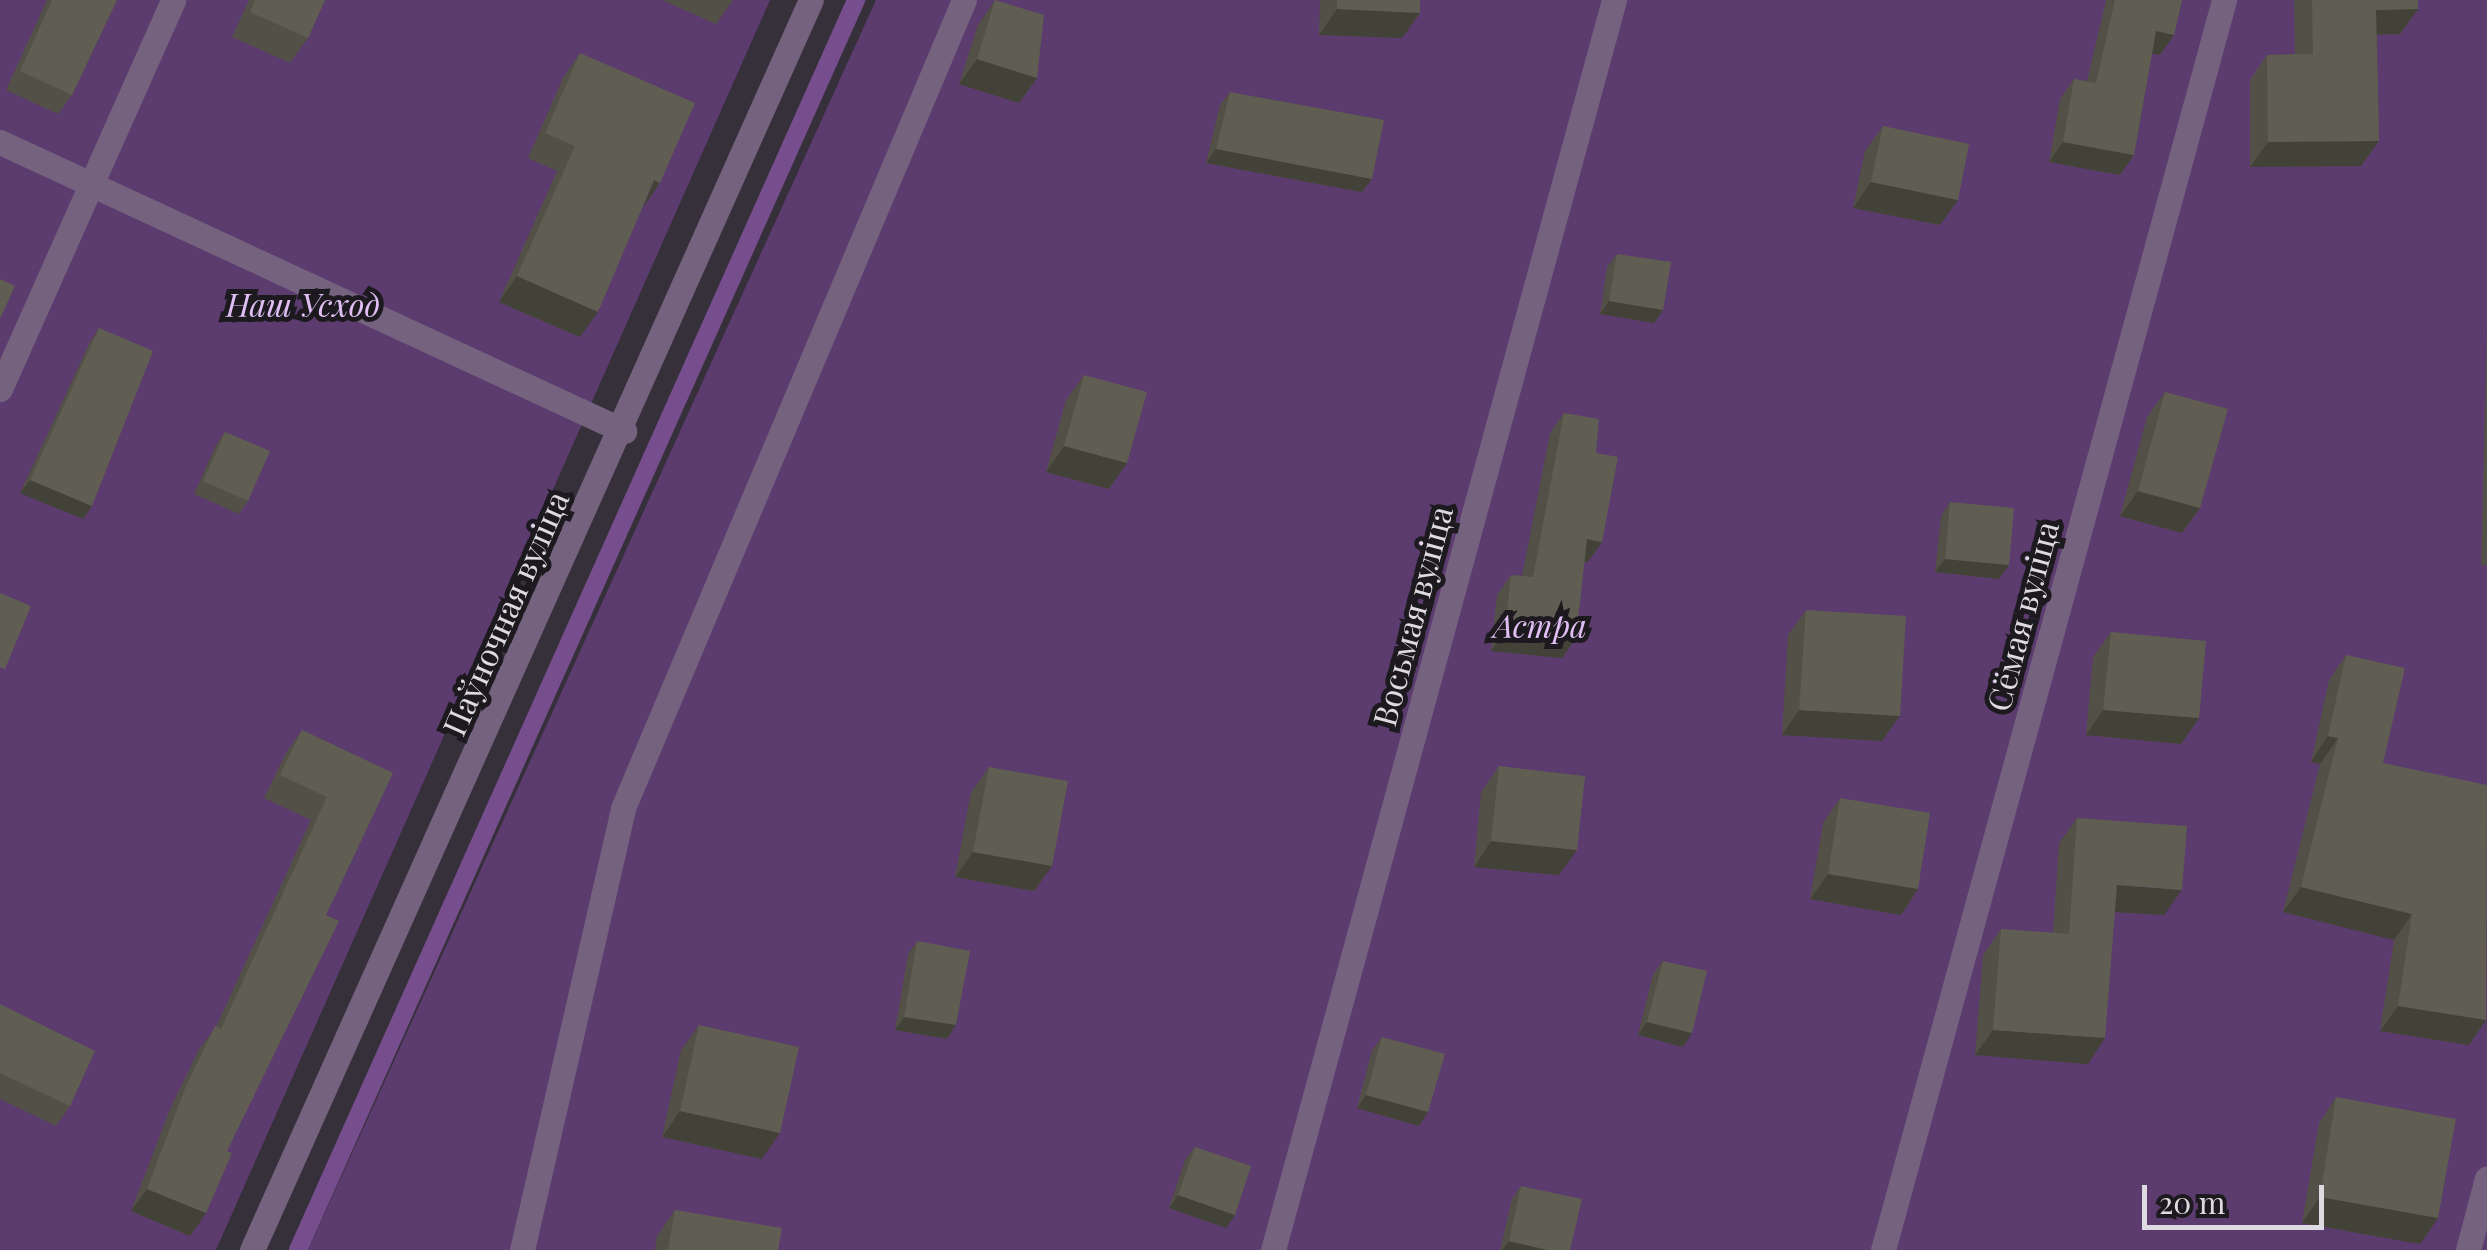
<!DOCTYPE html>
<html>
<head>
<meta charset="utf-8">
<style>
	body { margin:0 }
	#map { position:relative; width:2487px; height:1250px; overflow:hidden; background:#36303a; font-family:"Playfair Display",serif }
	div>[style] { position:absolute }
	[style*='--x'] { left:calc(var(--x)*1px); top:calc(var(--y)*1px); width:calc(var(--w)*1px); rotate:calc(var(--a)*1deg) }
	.green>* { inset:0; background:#5c3b6e }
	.stream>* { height:18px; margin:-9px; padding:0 9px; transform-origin:9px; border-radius:9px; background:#764d8d }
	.minor>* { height:25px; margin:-12.5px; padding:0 12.5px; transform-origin:12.5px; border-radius:12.5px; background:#74627f }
	.wall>* { inset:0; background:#535147 }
	.shaded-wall>* { inset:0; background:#434239 }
	.building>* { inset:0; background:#605e52 }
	span { translate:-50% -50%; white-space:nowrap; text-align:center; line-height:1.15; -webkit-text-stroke:10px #1c1a1e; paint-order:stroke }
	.park-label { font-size:32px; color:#e1bff5; font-style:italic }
	.street-label { font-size:32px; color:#dedae1 }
	.scale { position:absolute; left:2142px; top:1185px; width:182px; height:45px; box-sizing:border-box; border:5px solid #dedae1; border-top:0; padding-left:12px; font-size:30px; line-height:35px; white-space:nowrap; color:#dedae1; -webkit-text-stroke:8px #1c1a1e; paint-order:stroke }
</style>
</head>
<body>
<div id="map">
	<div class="green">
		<div style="clip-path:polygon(0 0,770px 0,216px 1250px,0 1250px)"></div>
		<div style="clip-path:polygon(876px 0,2487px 0,2487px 1250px,308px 1250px)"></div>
	</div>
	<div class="stream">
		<div style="--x:298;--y:1250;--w:1369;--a:-65.94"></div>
	</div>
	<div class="minor">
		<div style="--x:0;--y:142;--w:688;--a:24.85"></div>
		<div style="--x:0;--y:389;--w:426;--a:-66"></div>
		<div style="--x:252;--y:1250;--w:1369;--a:-65.91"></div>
		<div style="--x:522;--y:1250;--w:453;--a:-77.1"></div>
		<div style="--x:623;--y:808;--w:877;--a:-67.12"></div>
		<div style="--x:1273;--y:1250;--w:1296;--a:-74.74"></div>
		<div style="--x:1883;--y:1250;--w:1296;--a:-74.74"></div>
		<div style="--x:2468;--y:1250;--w:74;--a:-75.2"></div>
	</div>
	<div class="wall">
		<div style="clip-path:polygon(47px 0,117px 0,72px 95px,58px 114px,6px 90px)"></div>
		<div style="clip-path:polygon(249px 0,325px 0,308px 38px,290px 63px,232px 37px)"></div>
		<div style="clip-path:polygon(662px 0,733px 0,716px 24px)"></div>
		<div style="clip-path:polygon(995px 0,1037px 78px,1019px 103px,959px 84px,978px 25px)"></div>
		<div style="clip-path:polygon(1320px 0,1420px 0,1420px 13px,1402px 38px,1319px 35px)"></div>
		<div style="clip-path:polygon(2106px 0,2182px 0,2174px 35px,2160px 55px,2152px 53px,2134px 155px,2120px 175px,2049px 162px,2060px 99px,2074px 79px,2087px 81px)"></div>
		<div style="clip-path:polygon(2294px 0,2418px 0,2418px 9px,2400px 34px,2377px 35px,2379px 141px,2361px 166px,2250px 167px,2250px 80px,2267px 55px,2295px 54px)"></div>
		<div style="clip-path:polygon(580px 53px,580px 337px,499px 302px,557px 171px,528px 158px,563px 78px)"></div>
		<div style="clip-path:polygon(1230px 92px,1372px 179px,1362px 192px,1206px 163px,1220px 105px)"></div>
		<div style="clip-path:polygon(1883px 126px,1958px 200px,1940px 225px,1853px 208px,1865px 151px)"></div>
		<div style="clip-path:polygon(1617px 254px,1663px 310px,1654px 323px,1600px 314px,1607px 267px)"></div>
		<div style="clip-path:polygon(99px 328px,92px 506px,83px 519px,20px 493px,90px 342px)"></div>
		<div style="clip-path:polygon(2487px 329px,2487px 565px,2481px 565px)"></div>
		<div style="clip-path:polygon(1084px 375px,1127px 463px,1109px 489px,1046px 472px,1066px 400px)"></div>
		<div style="clip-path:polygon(2165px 392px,2200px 508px,2182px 533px,2120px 516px,2147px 417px)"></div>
		<div style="clip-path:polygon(1564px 413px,1596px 453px,1588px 562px,1584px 561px,1576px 638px,1562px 658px,1491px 651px,1497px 595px,1511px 575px,1522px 576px,1550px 433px)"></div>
		<div style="clip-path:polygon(225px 432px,248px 501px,239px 514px,194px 494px,216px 445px)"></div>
		<div style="clip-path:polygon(1950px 502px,2009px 565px,1999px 579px,1935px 572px,1941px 516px)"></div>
		<div style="clip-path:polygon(1806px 610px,1882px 741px,1782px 735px,1788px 635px)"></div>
		<div style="clip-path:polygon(2111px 632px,2199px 718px,2181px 744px,2086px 735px,2093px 657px)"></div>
		<div style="clip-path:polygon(2346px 655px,2383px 763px,2486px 1020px,2469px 1045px,2380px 1031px,2394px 940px,2283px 912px,2320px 764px,2311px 762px,2329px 680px)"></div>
		<div style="clip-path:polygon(302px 730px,393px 773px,326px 915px,227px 1151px,206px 1213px,190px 1236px,131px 1211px,170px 1109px,199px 1049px,216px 1027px,311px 820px,264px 798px,286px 753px)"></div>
		<div style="clip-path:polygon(1499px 766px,1559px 875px,1474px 867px,1481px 792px)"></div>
		<div style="clip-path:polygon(989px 767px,1052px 866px,1034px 891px,955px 877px,971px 792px)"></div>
		<div style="clip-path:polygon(1840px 798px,1918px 889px,1901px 915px,1810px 899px,1823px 823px)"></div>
		<div style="clip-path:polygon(2077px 818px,2164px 915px,2115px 912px,2088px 1064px,1975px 1055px,1983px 955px,2001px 929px,2053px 933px,2059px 843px)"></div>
		<div style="clip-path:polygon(917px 941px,947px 1039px,895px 1030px,908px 954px)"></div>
		<div style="clip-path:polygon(1663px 961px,1683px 1047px,1638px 1035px,1653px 974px)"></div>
		<div style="clip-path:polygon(0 1004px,70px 1106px,56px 1126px,0 1099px)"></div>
		<div style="clip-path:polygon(699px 1025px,762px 1159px,662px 1137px,681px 1050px)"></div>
		<div style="clip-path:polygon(1382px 1037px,1428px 1112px,1419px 1126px,1357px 1108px,1372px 1050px)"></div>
		<div style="clip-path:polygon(2336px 1097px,2438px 1218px,2420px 1244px,2302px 1223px,2319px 1123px)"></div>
		<div style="clip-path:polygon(1195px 1147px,1235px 1215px,1226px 1228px,1169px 1208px,1185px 1160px)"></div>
		<div style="clip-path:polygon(1521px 1186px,1570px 1250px,1500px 1250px,1512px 1199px)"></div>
		<div style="clip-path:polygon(675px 1210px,778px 1250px,655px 1250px,657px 1236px)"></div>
	</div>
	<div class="shaded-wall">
		<div style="clip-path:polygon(1337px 9px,1420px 13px,1402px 38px,1319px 35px)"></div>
		<div style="clip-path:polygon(2418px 9px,2400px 34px,2359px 35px,2376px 10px)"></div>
		<div style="clip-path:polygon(2156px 31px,2174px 35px,2160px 55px,2142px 51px)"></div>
		<div style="clip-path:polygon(977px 59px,1037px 78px,1019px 103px,959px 84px)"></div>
		<div style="clip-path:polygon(2379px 141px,2361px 166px,2250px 167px,2268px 142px)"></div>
		<div style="clip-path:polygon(2063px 142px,2134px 155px,2120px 175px,2049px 162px)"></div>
		<div style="clip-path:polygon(1216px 149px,1372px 179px,1362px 192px,1206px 163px)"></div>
		<div style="clip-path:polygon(654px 180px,660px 183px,643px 208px)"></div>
		<div style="clip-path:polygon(1871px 182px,1958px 200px,1940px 225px,1853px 208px)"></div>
		<div style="clip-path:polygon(517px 276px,598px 312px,580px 337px,499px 302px)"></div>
		<div style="clip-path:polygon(1609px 301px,1663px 310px,1654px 323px,1600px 314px)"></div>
		<div style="clip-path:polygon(1064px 446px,1127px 463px,1109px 489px,1046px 472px)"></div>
		<div style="clip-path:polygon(30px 480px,92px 506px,83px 519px,20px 493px)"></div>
		<div style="clip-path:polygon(2138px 491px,2200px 508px,2182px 533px,2120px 516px)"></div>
		<div style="clip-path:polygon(1587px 539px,1602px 542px,1588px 562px,1573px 559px)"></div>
		<div style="clip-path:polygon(1945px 559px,2009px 565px,1999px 579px,1935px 572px)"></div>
		<div style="clip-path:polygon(1505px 631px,1576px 638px,1562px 658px,1491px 651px)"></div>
		<div style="clip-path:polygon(1799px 710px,1900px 716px,1882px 741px,1782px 735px)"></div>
		<div style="clip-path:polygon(2103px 710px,2199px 718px,2181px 744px,2086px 735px)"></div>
		<div style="clip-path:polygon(2328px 736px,2338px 738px,2320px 764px,2311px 762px)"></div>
		<div style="clip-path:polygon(1491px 841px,1577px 850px,1559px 875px,1474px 867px)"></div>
		<div style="clip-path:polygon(973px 852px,1052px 866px,1034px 891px,955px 877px)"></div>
		<div style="clip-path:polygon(1828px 874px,1918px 889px,1901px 915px,1810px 899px)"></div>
		<div style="clip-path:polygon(2117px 885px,2182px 890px,2164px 915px,2100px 911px)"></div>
		<div style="clip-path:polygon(2301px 887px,2412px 914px,2394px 940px,2283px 912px)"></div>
		<div style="clip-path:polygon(2398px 1006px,2486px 1020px,2469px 1045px,2380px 1031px)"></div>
		<div style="clip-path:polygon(904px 1017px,956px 1025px,947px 1039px,895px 1030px)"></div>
		<div style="clip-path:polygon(1647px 1022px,1692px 1033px,1683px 1047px,1638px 1035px)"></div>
		<div style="clip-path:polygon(1993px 1030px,2105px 1038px,2088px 1064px,1975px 1055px)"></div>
		<div style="clip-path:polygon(1366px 1095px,1428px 1112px,1419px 1126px,1357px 1108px)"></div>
		<div style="clip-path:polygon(680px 1111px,780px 1133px,762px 1159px,662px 1137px)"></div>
		<div style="clip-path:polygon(147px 1189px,206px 1213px,190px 1236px,131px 1211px)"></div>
		<div style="clip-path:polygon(1178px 1195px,1235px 1215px,1226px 1228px,1169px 1208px)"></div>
		<div style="clip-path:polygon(2320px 1197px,2438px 1218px,2420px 1244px,2302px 1223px)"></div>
		<div style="clip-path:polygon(1509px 1241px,1548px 1250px,1502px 1250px)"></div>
	</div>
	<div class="building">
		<div style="clip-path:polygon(52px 0,117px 0,72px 95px,20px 71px)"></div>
		<div style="clip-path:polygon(255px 0,325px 0,308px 38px,250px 12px)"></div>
		<div style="clip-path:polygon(995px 0,1044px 15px,1037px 78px,977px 59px)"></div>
		<div style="clip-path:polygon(1337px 0,1420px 0,1420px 13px,1337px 9px)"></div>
		<div style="clip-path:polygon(2115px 0,2182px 0,2174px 35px,2156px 31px,2134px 155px,2063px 142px,2074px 79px,2096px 83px)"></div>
		<div style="clip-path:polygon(2312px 0,2418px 0,2418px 9px,2376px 10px,2379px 141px,2268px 142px,2267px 55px,2313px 54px)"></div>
		<div style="clip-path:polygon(580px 53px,695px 103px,660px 183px,654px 180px,598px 312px,517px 276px,575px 146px,545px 133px)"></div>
		<div style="clip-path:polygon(1230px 92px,1384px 120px,1372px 179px,1216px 149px)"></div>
		<div style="clip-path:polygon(1883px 126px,1969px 144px,1958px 200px,1871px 182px)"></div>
		<div style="clip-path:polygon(1617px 254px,1671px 262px,1663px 310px,1609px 301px)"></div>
		<div style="clip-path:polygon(0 279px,15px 286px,0 319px)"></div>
		<div style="clip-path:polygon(99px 328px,153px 351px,92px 506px,30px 480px)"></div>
		<div style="clip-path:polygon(1084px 375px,1147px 392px,1127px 463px,1064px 446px)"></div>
		<div style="clip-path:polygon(2165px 392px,2228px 409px,2200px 508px,2138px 491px)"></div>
		<div style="clip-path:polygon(1564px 413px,1599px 419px,1596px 453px,1618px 457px,1602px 542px,1587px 539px,1576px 638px,1505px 631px,1511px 575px,1533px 577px)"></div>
		<div style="clip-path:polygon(225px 432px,270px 451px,248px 501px,203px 481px)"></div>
		<div style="clip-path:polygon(1950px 502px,2014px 508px,2009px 565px,1945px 559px)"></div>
		<div style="clip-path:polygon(0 593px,31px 606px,5px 669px,0 667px)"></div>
		<div style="clip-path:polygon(1806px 610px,1906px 616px,1900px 716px,1799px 710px)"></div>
		<div style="clip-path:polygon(2111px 632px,2206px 641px,2199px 718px,2103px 710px)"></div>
		<div style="clip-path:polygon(2346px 655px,2405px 668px,2383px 763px,2487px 785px,2486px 1020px,2398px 1006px,2412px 914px,2301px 887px,2338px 738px,2328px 736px)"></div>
		<div style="clip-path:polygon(302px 730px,393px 773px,326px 915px,339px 921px,227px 1151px,232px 1153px,206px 1213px,147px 1189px,186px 1086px,215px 1026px,221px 1029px,327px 797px,280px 775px)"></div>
		<div style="clip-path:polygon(1499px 766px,1585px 776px,1577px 850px,1491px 841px)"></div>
		<div style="clip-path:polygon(989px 767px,1068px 781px,1052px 866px,973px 852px)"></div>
		<div style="clip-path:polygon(1840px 798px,1930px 813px,1918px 889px,1828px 874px)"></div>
		<div style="clip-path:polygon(2077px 818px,2187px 826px,2182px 890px,2117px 885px,2105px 1038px,1993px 1030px,2001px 929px,2069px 934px)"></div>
		<div style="clip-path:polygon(917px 941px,970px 951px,956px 1025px,904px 1017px)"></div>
		<div style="clip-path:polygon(1663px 961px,1707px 971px,1692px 1033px,1647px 1022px)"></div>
		<div style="clip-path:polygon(0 1004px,95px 1051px,70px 1106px,0 1073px)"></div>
		<div style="clip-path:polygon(699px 1025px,799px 1047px,780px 1133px,680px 1111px)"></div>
		<div style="clip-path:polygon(1382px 1037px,1445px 1054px,1428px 1112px,1366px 1095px)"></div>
		<div style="clip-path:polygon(2336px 1097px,2456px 1119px,2438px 1218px,2320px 1197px)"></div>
		<div style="clip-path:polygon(1195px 1147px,1251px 1166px,1235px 1215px,1178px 1195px)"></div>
		<div style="clip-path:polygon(1521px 1186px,1582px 1199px,1570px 1250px,1548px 1250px,1509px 1241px)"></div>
		<div style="clip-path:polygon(675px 1210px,782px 1228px,778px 1250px,668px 1250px)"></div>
	</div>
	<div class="park-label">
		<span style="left:303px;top:304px">Наш Усход</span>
		<span style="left:1540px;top:625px">Астра</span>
	</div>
	<div class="street-label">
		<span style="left:505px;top:613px;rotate:-66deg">Паўночная вуліца</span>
		<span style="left:1412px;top:616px;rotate:-75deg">Восьмая вуліца</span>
		<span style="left:2022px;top:616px;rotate:-75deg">Сёмая вуліца</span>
	</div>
	<div class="scale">20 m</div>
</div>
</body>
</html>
